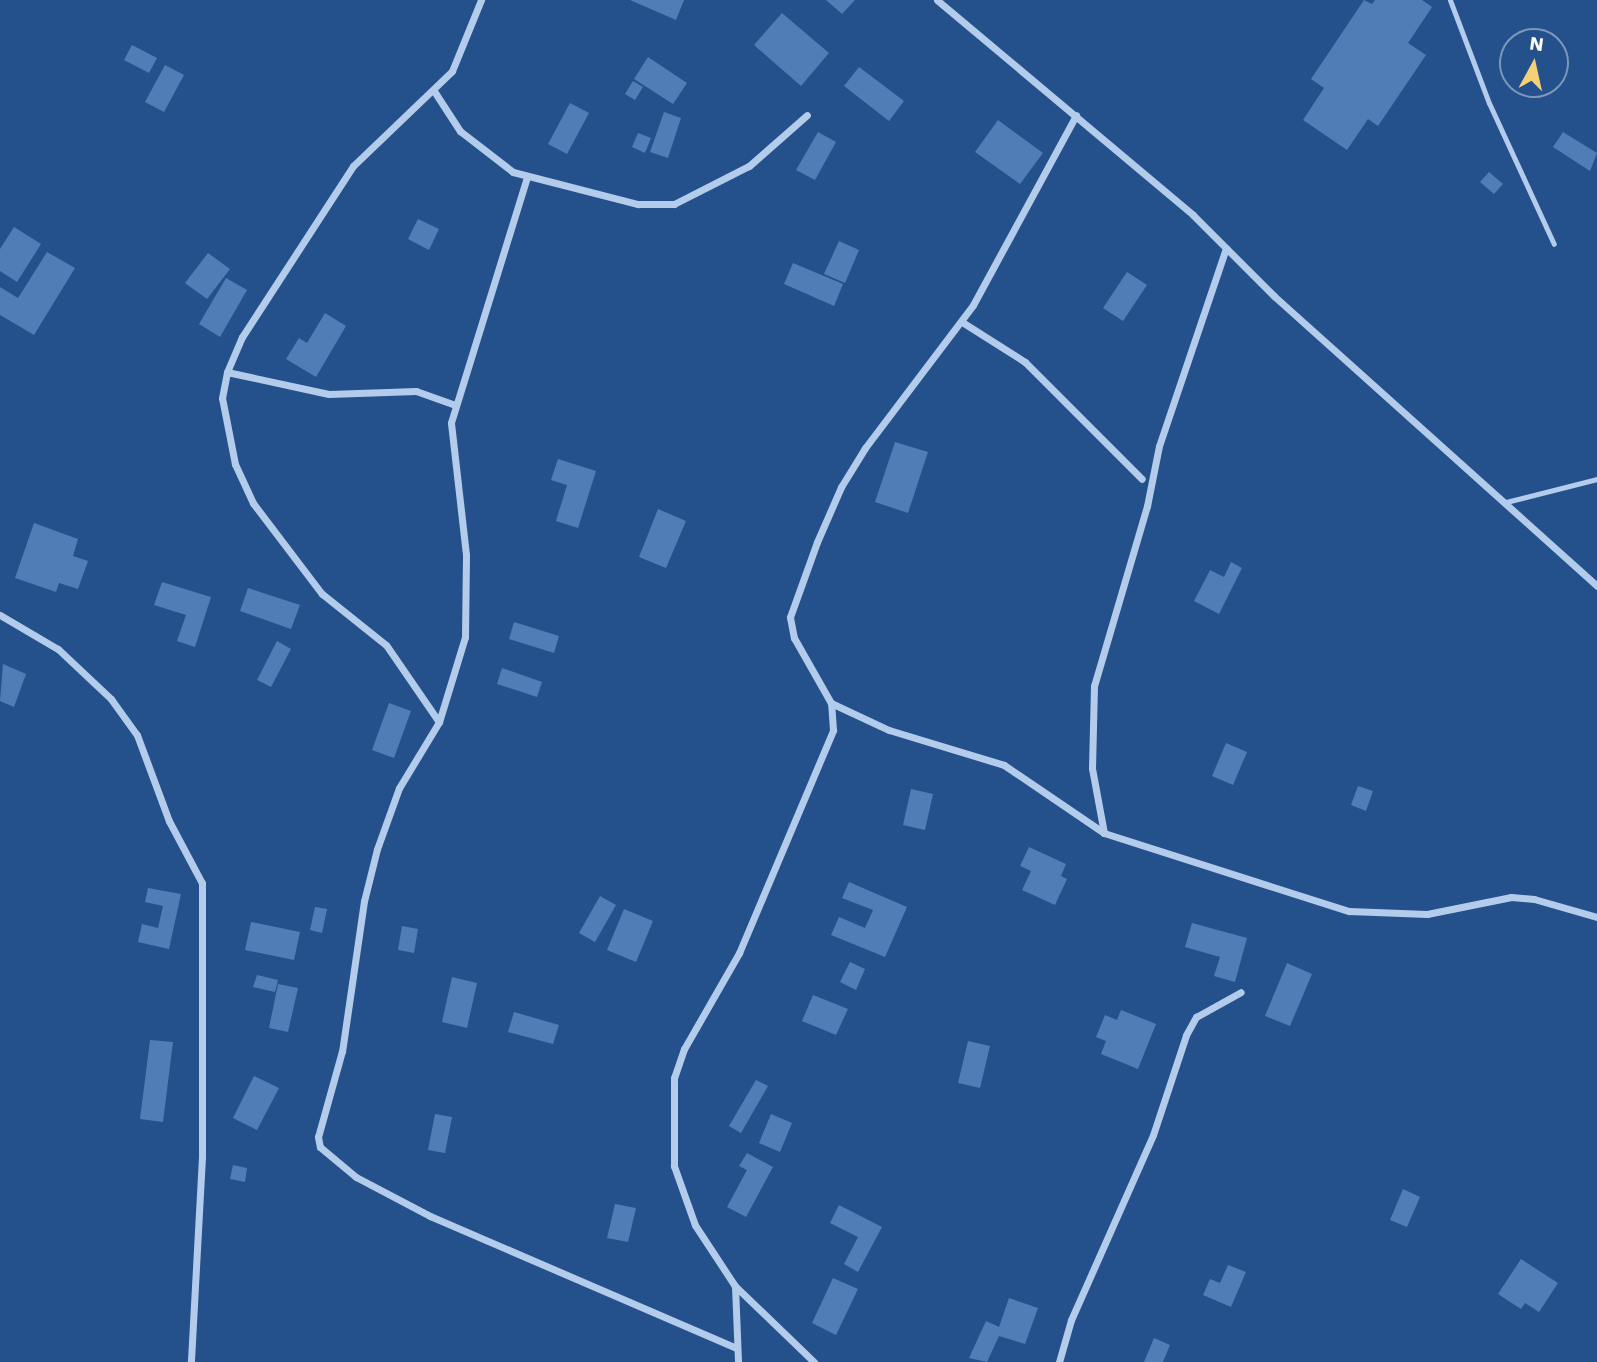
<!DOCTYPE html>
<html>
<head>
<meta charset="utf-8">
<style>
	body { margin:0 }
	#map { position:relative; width:1597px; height:1362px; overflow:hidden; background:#24518c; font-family:"Work Sans",sans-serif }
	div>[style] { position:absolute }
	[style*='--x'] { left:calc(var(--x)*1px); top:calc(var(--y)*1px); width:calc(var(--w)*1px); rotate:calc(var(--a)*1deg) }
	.building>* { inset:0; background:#507db5 }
	.service>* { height:5px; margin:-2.5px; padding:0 2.5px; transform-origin:2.5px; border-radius:2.5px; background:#b3cceb }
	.minor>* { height:7px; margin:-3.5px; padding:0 3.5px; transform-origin:3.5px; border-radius:3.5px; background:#b3cceb }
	span { translate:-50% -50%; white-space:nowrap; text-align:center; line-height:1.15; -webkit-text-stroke:7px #24518c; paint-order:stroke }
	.north { position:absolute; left:1499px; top:28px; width:70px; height:70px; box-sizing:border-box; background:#24518c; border:2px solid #7c97ba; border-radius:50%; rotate:8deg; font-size:19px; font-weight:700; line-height:28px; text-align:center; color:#fff }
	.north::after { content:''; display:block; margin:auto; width:24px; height:32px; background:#f5d176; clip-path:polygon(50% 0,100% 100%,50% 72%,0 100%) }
</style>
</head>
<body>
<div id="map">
	<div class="building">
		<div style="clip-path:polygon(630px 0,684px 0,676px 20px)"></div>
		<div style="clip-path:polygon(826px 0,855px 0,842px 14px)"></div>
		<div style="clip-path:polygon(1364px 0,1372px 4px,1375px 0,1422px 0,1432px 7px,1408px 43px,1426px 55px,1378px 126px,1368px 119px,1347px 150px,1303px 120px,1324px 88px,1311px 79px)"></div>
		<div style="clip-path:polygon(782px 13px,829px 53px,801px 86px,754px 45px)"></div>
		<div style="clip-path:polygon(132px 45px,157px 58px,149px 73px,124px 60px)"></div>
		<div style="clip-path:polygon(648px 57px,687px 83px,673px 104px,634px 79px)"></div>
		<div style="clip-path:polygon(165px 65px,184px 75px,164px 112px,145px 102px)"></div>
		<div style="clip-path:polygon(859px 67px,904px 101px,889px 121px,844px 86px)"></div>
		<div style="clip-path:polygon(633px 81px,643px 87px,635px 100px,625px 94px)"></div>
		<div style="clip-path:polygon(570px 103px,589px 113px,567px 154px,548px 144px)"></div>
		<div style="clip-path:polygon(664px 112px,681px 118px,668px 158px,650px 152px)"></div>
		<div style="clip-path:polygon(998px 120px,1043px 153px,1020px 184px,975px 152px)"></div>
		<div style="clip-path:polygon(818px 132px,836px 142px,815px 180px,796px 170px)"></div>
		<div style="clip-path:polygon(1563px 132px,1597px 153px,1590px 171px,1553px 147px)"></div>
		<div style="clip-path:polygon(638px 133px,651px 138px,645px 153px,632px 147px)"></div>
		<div style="clip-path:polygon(1489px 172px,1503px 184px,1494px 194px,1480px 182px)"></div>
		<div style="clip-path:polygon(418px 219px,439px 229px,429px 250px,408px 239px)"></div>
		<div style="clip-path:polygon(14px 227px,41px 244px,17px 282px,0 271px,0 249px)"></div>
		<div style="clip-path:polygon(839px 241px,859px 250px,845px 283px,824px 274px)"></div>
		<div style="clip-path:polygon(47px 252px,75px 268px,34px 335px,0 315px,0 287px,18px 298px)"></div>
		<div style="clip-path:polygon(208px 253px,230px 269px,207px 299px,185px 283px)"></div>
		<div style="clip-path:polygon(793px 263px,843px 284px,834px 306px,784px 284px)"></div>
		<div style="clip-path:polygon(1127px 272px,1147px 285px,1123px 321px,1103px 308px)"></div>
		<div style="clip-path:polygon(226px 278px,247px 290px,220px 337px,199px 324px)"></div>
		<div style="clip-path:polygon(325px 313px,346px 326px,316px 377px,286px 359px,299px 338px,307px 343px)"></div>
		<div style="clip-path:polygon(895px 442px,928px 452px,908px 513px,875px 502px)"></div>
		<div style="clip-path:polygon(558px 459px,596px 471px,578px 528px,556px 521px,567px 485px,551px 480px)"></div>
		<div style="clip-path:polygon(658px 509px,686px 521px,666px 568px,639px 557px)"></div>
		<div style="clip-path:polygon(34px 523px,78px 539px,73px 556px,88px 561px,78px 589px,59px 583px,56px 592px,15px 578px)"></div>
		<div style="clip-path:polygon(1231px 562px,1242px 568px,1219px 614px,1194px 601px,1210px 570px,1224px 577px)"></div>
		<div style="clip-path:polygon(162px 582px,211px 597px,195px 647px,177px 641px,186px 615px,154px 605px)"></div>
		<div style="clip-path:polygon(248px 588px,300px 605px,291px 629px,240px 611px)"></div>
		<div style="clip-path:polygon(514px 622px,559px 636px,554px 653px,509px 639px)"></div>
		<div style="clip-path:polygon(277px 641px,291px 649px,271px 687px,257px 680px)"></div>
		<div style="clip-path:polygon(3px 664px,26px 674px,14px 707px,0 701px)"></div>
		<div style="clip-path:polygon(502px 668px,542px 682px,537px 697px,497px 684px)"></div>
		<div style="clip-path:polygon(389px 703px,411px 711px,394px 758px,372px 750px)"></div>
		<div style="clip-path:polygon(1226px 743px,1247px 752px,1233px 785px,1212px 776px)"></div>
		<div style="clip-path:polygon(1358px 786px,1373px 791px,1366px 811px,1351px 805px)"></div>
		<div style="clip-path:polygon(911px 789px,933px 794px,925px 830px,903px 825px)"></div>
		<div style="clip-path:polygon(1029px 847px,1066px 864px,1061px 876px,1067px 879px,1055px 905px,1022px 890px,1031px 871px,1020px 866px)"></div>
		<div style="clip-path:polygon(849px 882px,907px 907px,885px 957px,831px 935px,839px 917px,865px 928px,873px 910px,842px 898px)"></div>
		<div style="clip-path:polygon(148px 888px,181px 894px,169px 949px,138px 942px,142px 924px,158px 928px,163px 906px,145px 902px)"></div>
		<div style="clip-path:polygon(600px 896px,616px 905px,595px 942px,579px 933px)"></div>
		<div style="clip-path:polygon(315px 907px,327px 909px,322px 933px,310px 930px)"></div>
		<div style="clip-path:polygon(624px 909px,653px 921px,636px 962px,607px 950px)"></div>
		<div style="clip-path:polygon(251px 922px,300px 932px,294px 960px,245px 950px)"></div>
		<div style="clip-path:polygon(1192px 923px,1247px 938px,1235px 982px,1214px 976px,1220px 957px,1185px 947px)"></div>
		<div style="clip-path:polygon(402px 926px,418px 929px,414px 953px,398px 950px)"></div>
		<div style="clip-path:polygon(850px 962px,865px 969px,856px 990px,840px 982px)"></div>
		<div style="clip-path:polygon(1287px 963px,1312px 974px,1290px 1026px,1265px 1016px)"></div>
		<div style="clip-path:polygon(257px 975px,278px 980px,275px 992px,253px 987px)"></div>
		<div style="clip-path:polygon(452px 977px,477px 983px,467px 1028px,442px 1022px)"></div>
		<div style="clip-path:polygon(278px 984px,298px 988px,288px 1032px,269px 1028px)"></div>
		<div style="clip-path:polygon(813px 995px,848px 1009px,836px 1035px,802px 1021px)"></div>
		<div style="clip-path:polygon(1121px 1010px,1156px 1024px,1138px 1069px,1101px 1054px,1106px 1041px,1096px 1037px,1105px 1015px,1117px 1020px)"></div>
		<div style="clip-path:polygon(514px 1012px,559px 1025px,553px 1044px,508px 1032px)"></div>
		<div style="clip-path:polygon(150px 1040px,173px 1042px,163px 1122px,140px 1119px)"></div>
		<div style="clip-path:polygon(968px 1041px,990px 1046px,980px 1088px,958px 1083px)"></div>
		<div style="clip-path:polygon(254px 1076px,279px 1088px,257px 1130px,233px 1118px)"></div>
		<div style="clip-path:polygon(756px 1080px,768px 1086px,741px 1133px,729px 1126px)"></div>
		<div style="clip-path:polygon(435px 1114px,452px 1117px,445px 1153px,428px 1150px)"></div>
		<div style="clip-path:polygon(771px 1114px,792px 1123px,780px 1152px,759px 1143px)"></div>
		<div style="clip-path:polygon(747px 1153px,773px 1167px,746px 1217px,727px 1207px,747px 1170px,739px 1166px)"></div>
		<div style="clip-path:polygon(233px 1165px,247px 1168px,245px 1182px,230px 1179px)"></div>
		<div style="clip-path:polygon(1403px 1189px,1420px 1197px,1407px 1227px,1390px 1220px)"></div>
		<div style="clip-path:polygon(615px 1204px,636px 1208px,628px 1242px,607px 1238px)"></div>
		<div style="clip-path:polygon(839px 1205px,882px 1227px,858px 1272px,844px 1264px,858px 1237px,830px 1223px)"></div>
		<div style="clip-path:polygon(1521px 1259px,1558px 1283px,1539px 1312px,1525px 1303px,1521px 1309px,1498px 1294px)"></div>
		<div style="clip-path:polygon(1228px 1265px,1246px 1272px,1231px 1307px,1203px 1295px,1210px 1279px,1220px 1283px)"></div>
		<div style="clip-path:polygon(833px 1278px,858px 1289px,836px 1335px,812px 1323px)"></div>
		<div style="clip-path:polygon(1009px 1298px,1038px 1308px,1025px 1344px,999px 1336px,987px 1362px,969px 1358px,986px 1321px,999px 1327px)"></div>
		<div style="clip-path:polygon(1154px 1338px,1170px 1345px,1163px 1362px,1144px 1362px)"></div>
	</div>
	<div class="service">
		<div style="--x:1450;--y:0;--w:110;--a:69.3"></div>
		<div style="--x:1489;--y:103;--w:155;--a:65.3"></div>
		<div style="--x:1506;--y:502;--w:94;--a:-14.2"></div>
	</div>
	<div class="minor">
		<div style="--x:937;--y:0;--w:334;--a:40"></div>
		<div style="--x:1193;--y:215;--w:115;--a:45"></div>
		<div style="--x:1274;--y:296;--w:434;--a:41.9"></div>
		<div style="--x:434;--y:91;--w:48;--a:57"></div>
		<div style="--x:460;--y:131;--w:67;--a:37.7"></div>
		<div style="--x:513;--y:172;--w:129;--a:14.4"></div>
		<div style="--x:638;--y:204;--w:36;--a:0"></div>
		<div style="--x:674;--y:204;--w:84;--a:-26.9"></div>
		<div style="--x:749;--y:166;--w:77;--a:-41.3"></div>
		<div style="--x:527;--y:177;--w:257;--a:107.2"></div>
		<div style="--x:451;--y:423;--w:133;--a:83.5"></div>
		<div style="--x:466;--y:555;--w:82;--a:90.7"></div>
		<div style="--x:465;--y:637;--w:89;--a:107"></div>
		<div style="--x:439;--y:722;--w:77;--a:121.2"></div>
		<div style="--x:399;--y:788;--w:65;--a:109.8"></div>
		<div style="--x:377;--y:849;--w:54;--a:104"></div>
		<div style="--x:364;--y:901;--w:152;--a:98.3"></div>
		<div style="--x:342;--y:1051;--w:89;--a:105.6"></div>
		<div style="--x:318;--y:1137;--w:10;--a:79"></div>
		<div style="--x:320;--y:1147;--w:47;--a:39.8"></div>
		<div style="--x:356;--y:1177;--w:84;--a:27.8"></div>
		<div style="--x:430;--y:1216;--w:333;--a:23.3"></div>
		<div style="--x:962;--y:322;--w:75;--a:32.4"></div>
		<div style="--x:1025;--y:362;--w:165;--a:45"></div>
		<div style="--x:227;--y:372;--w:104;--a:12.2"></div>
		<div style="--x:329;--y:394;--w:87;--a:-2"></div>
		<div style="--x:416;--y:391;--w:41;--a:19.7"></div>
		<div style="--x:0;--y:615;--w:67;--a:30.4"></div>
		<div style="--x:58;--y:649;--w:73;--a:43.3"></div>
		<div style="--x:111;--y:699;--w:44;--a:54.2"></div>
		<div style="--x:137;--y:735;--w:92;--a:69.6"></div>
		<div style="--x:169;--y:821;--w:70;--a:62"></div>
		<div style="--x:202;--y:883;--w:274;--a:90"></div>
		<div style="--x:202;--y:1157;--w:205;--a:93.1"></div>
		<div style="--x:831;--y:703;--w:64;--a:25"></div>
		<div style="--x:889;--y:730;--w:120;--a:16.9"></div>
		<div style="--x:1004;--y:765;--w:121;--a:34.2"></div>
		<div style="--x:1104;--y:833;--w:257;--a:17.7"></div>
		<div style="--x:1349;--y:911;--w:78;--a:2.2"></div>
		<div style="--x:1427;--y:914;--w:86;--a:-11.4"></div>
		<div style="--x:1511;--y:897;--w:23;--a:5"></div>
		<div style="--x:1534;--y:899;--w:66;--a:15.9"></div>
		<div style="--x:439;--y:722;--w:93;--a:-124.5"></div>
		<div style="--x:386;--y:645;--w:82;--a:-141.4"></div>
		<div style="--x:322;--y:594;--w:114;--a:-127.2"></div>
		<div style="--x:253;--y:503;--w:43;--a:-114.8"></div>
		<div style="--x:235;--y:464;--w:67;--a:-101.1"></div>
		<div style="--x:222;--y:398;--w:26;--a:-79"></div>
		<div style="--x:227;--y:372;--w:38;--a:-67"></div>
		<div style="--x:242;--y:337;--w:204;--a:-57"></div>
		<div style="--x:353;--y:166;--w:137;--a:-43.8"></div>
		<div style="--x:452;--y:71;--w:77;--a:-67.8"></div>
		<div style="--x:1104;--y:833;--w:66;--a:-100.5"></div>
		<div style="--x:1092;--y:768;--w:82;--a:-88.6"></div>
		<div style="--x:1094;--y:686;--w:188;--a:-73.6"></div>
		<div style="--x:1147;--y:506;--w:61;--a:-78.7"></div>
		<div style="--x:1159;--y:446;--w:209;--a:-71.3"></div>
		<div style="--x:735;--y:1286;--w:76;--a:87.7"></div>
		<div style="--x:814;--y:1362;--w:110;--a:-136.1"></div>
		<div style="--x:735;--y:1286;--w:73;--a:-123.3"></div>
		<div style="--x:695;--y:1225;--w:63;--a:-109.6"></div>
		<div style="--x:674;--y:1166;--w:88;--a:-90"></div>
		<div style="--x:674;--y:1078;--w:31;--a:-71"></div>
		<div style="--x:684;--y:1049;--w:111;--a:-60.2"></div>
		<div style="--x:739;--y:953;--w:242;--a:-67.1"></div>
		<div style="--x:833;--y:730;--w:27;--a:-94"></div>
		<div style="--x:831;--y:703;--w:75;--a:-119.6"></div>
		<div style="--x:794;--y:638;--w:21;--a:-101"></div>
		<div style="--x:790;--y:617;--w:80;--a:-70.2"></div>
		<div style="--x:817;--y:542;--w:60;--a:-66.4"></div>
		<div style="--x:841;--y:487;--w:46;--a:-58.4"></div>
		<div style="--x:865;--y:448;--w:179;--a:-52.9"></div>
		<div style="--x:973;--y:305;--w:216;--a:-61.5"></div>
		<div style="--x:1059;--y:1362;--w:44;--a:-74.1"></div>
		<div style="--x:1071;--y:1320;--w:202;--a:-66.1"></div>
		<div style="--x:1153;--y:1135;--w:105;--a:-71.7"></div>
		<div style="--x:1186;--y:1035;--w:21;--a:-61"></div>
		<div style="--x:1196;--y:1017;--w:51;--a:-29.1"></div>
	</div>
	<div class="north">N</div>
</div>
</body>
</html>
